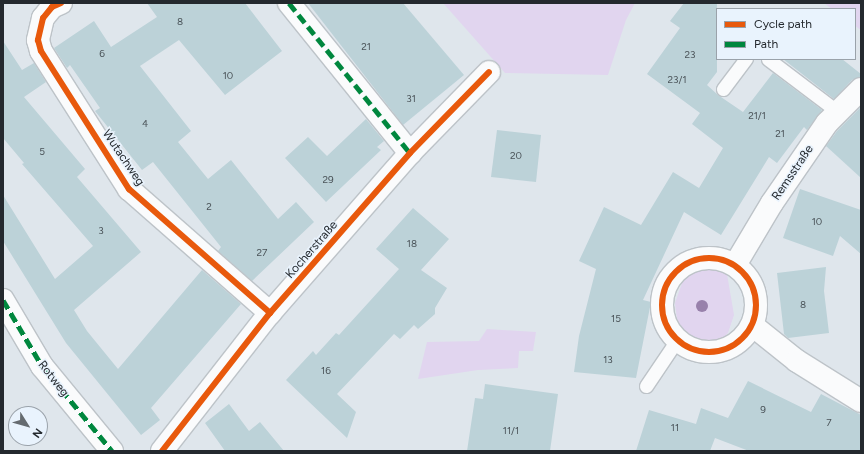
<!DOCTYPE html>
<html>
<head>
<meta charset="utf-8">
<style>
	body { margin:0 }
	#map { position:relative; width:864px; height:454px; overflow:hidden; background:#dfe6ec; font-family:Figtree,sans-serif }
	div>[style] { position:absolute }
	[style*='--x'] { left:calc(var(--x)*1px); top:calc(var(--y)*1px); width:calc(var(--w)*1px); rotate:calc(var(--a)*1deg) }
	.green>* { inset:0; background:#e1d5ef }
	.building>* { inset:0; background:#bcd2d8 }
	.roads { filter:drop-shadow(1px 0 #bdc3c8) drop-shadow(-1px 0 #bdc3c8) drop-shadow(0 1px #bdc3c8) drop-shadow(0 -1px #bdc3c8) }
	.service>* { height:13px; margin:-6.5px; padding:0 6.5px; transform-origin:6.5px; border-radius:6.5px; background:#fafbfc }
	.minor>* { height:22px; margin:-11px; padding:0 11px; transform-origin:11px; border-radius:11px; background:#fafbfc }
	.minor>.ring { margin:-11px; padding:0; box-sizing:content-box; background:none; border:22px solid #fafbfc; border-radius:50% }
	.quiet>* { height:5px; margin-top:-2.5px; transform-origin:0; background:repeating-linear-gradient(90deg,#00873e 0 10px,transparent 0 15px) }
	.cycleway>* { height:6px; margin:-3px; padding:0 3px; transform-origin:3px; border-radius:3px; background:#e8590c }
	.cycleway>.ring { margin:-3px; padding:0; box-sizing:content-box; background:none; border:6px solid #e8590c; border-radius:50% }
	.trees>* { width:12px; height:12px; margin:-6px; border-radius:50%; background:#9881ab }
	span { translate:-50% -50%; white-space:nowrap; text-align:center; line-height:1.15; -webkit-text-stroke:3px #e9f3fd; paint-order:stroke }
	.number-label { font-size:10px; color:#4a5358 }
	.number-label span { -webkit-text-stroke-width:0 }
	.street-label { font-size:12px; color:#24292e }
	.frame { position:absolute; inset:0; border:4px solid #24292e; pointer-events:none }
	.legend { position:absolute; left:716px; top:8px; width:140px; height:52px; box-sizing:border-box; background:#e9f3fd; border:1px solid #9aa2aa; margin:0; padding:5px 7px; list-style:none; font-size:12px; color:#24292e }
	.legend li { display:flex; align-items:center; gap:8px; height:20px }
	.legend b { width:20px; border:1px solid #9aa2aa }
	.north { position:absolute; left:8px; top:406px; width:40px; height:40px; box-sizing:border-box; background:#e9f3fd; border:1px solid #9aa2aa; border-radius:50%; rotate:127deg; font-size:11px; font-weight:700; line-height:16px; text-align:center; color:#24292e }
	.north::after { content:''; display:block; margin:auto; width:14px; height:18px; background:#656b70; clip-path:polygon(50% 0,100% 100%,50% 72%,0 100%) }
</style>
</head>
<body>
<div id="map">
	<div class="green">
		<div style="clip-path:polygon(443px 3px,635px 3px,626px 20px,608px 75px,505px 73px)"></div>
		<div style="clip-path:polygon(824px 3px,861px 3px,861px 30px,855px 26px,855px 9px,832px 9px)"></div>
		<div style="clip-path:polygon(711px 261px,718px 264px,727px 274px,734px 315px,728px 333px,721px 340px,709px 347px,697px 347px,689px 343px,682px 333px,677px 319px,675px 303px,686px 272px,697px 262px)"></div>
		<div style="clip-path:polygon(487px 329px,536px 332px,533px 351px,519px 351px,518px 368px,478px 370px,418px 379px,427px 342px,479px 341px)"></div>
	</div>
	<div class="building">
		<div style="clip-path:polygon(147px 3px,245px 3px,282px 51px,225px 95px,179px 40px,140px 66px,191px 131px,178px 142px,208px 179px,231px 160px,278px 219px,296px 202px,314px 222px,252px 281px,218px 251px,221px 247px,153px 162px,142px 170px,95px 111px,100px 108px,70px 65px,67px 68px,54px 48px,94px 21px,111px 47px,157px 17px)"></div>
		<div style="clip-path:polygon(308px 3px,403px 3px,464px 75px,403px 125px)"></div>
		<div style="clip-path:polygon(684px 3px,717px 3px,717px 72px,707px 85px,718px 95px,743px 112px,773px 73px,822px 110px,807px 130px,804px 127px,777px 163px,769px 157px,721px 235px,684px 212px,643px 300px,651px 302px,636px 378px,574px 372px,579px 336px,596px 269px,579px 261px,604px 207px,641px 225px,673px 172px,699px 188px,723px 148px,692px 124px,700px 113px,647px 74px,680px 28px,670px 21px)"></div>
		<div style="clip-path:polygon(3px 41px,22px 70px,34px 63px,46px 82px,24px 97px,85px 169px,77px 177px,141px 252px,74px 310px,87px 331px,118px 369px,202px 270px,241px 304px,151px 408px,160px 420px,141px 435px,66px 343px,3px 241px,3px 195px,55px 279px,93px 246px,22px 164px,24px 163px,3px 138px)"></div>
		<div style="clip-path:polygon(783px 59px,842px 59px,861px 74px,861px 77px,852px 80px,834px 99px)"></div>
		<div style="clip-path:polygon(861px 107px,861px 178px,826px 146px,837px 131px)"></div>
		<div style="clip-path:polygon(366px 119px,384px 141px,377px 147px,381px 150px,326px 202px,285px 158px,308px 137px,327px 156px)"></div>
		<div style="clip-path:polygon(497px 130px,541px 135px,536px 182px,491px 177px)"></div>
		<div style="clip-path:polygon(800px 189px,861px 210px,861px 254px,840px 236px,833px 256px,783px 238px)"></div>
		<div style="clip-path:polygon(413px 208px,449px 239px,421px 270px,447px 288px,435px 308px,435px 314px,418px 329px,414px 325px,400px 339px,394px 334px,337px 394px,356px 412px,347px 438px,286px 380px,313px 351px,316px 355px,336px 333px,339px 335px,399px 269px,376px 249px)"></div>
		<div style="clip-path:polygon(826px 267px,824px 291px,829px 333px,788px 338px,784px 334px,777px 273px)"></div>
		<div style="clip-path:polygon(748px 381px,811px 412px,821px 394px,861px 415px,861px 451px,749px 451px,715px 438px,710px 451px,636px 451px,649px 410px,696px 424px,701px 408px,728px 418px)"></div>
		<div style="clip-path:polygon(485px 384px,558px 394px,550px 451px,467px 451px,475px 398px,483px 399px)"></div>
		<div style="clip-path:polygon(229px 404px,249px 431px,260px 422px,284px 451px,225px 451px,205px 423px)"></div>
	</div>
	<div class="roads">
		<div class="service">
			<div style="--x:768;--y:59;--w:88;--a:37.1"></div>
			<div style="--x:723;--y:89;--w:38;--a:-53"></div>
			<div style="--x:646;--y:386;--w:55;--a:-56"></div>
		</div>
		<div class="minor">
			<div style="--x:61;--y:3;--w:10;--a:156"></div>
			<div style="--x:52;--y:7;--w:14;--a:129"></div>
			<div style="--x:43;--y:18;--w:23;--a:103"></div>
			<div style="--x:38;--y:40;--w:11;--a:75"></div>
			<div style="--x:41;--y:51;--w:164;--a:57.5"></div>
			<div style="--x:129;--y:189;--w:188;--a:41.3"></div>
			<div style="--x:289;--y:3;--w:193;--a:51.1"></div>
			<div class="ring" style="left:662px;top:258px;width:72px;height:72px"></div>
			<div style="--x:735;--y:265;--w:72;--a:-59.2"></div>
			<div style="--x:772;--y:203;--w:97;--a:-55.5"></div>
			<div style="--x:827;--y:123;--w:48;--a:-45"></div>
			<div style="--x:3;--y:300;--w:77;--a:59.4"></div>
			<div style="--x:42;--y:366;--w:110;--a:50.5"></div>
			<div style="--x:752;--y:325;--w:58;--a:38.7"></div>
			<div style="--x:797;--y:361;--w:75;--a:32"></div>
			<div style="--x:162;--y:451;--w:175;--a:-52"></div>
			<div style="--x:270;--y:313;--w:213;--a:-48.8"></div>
			<div style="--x:410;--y:153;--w:113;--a:-45.7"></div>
		</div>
	</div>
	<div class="quiet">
		<div style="--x:289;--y:3;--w:193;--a:51.1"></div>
		<div style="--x:3;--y:300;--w:77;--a:59.4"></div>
		<div style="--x:42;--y:366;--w:110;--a:50.5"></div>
	</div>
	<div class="cycleway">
		<div style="--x:61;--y:3;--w:10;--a:156"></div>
		<div style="--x:52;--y:7;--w:14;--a:129"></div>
		<div style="--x:43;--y:18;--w:23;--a:103"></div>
		<div style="--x:38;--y:40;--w:11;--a:75"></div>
		<div style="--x:41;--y:51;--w:164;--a:57.5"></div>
		<div style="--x:129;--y:189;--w:188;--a:41.3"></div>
		<div class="ring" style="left:662px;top:258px;width:88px;height:88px"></div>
		<div style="--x:162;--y:451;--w:175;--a:-52"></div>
		<div style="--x:270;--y:313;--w:213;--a:-48.8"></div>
		<div style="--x:410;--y:153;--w:113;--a:-45.7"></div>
	</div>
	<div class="trees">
		<div style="left:702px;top:306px"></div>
	</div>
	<div class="number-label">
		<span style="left:180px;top:22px">8</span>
		<span style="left:366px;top:47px">21</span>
		<span style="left:102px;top:54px">6</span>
		<span style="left:690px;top:55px">23</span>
		<span style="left:228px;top:76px">10</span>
		<span style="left:677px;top:80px">23/1</span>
		<span style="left:411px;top:99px">31</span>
		<span style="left:757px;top:116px">21/1</span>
		<span style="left:145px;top:124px">4</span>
		<span style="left:780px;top:134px">21</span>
		<span style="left:42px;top:152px">5</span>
		<span style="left:516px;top:156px">20</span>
		<span style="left:328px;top:180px">29</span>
		<span style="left:209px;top:207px">2</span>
		<span style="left:817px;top:222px">10</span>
		<span style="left:101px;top:231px">3</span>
		<span style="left:412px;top:244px">18</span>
		<span style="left:262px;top:253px">27</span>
		<span style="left:803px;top:305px">8</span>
		<span style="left:616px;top:319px">15</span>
		<span style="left:608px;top:360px">13</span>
		<span style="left:326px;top:371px">16</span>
		<span style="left:763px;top:410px">9</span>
		<span style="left:829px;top:423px">7</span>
		<span style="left:675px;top:428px">11</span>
		<span style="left:511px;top:431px">11/1</span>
	</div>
	<div class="street-label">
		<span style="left:123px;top:158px;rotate:56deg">Wutachweg</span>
		<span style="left:793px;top:173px;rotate:-56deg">Remsstraße</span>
		<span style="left:312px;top:250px;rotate:-49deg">Kocherstraße</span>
		<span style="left:53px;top:379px;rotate:52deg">Rotweg</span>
	</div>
	<div class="frame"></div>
	<ul class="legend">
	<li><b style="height:5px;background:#e8590c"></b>Cycle path</li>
	<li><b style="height:5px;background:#00873e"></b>Path</li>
	</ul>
	<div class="north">N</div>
</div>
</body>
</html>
